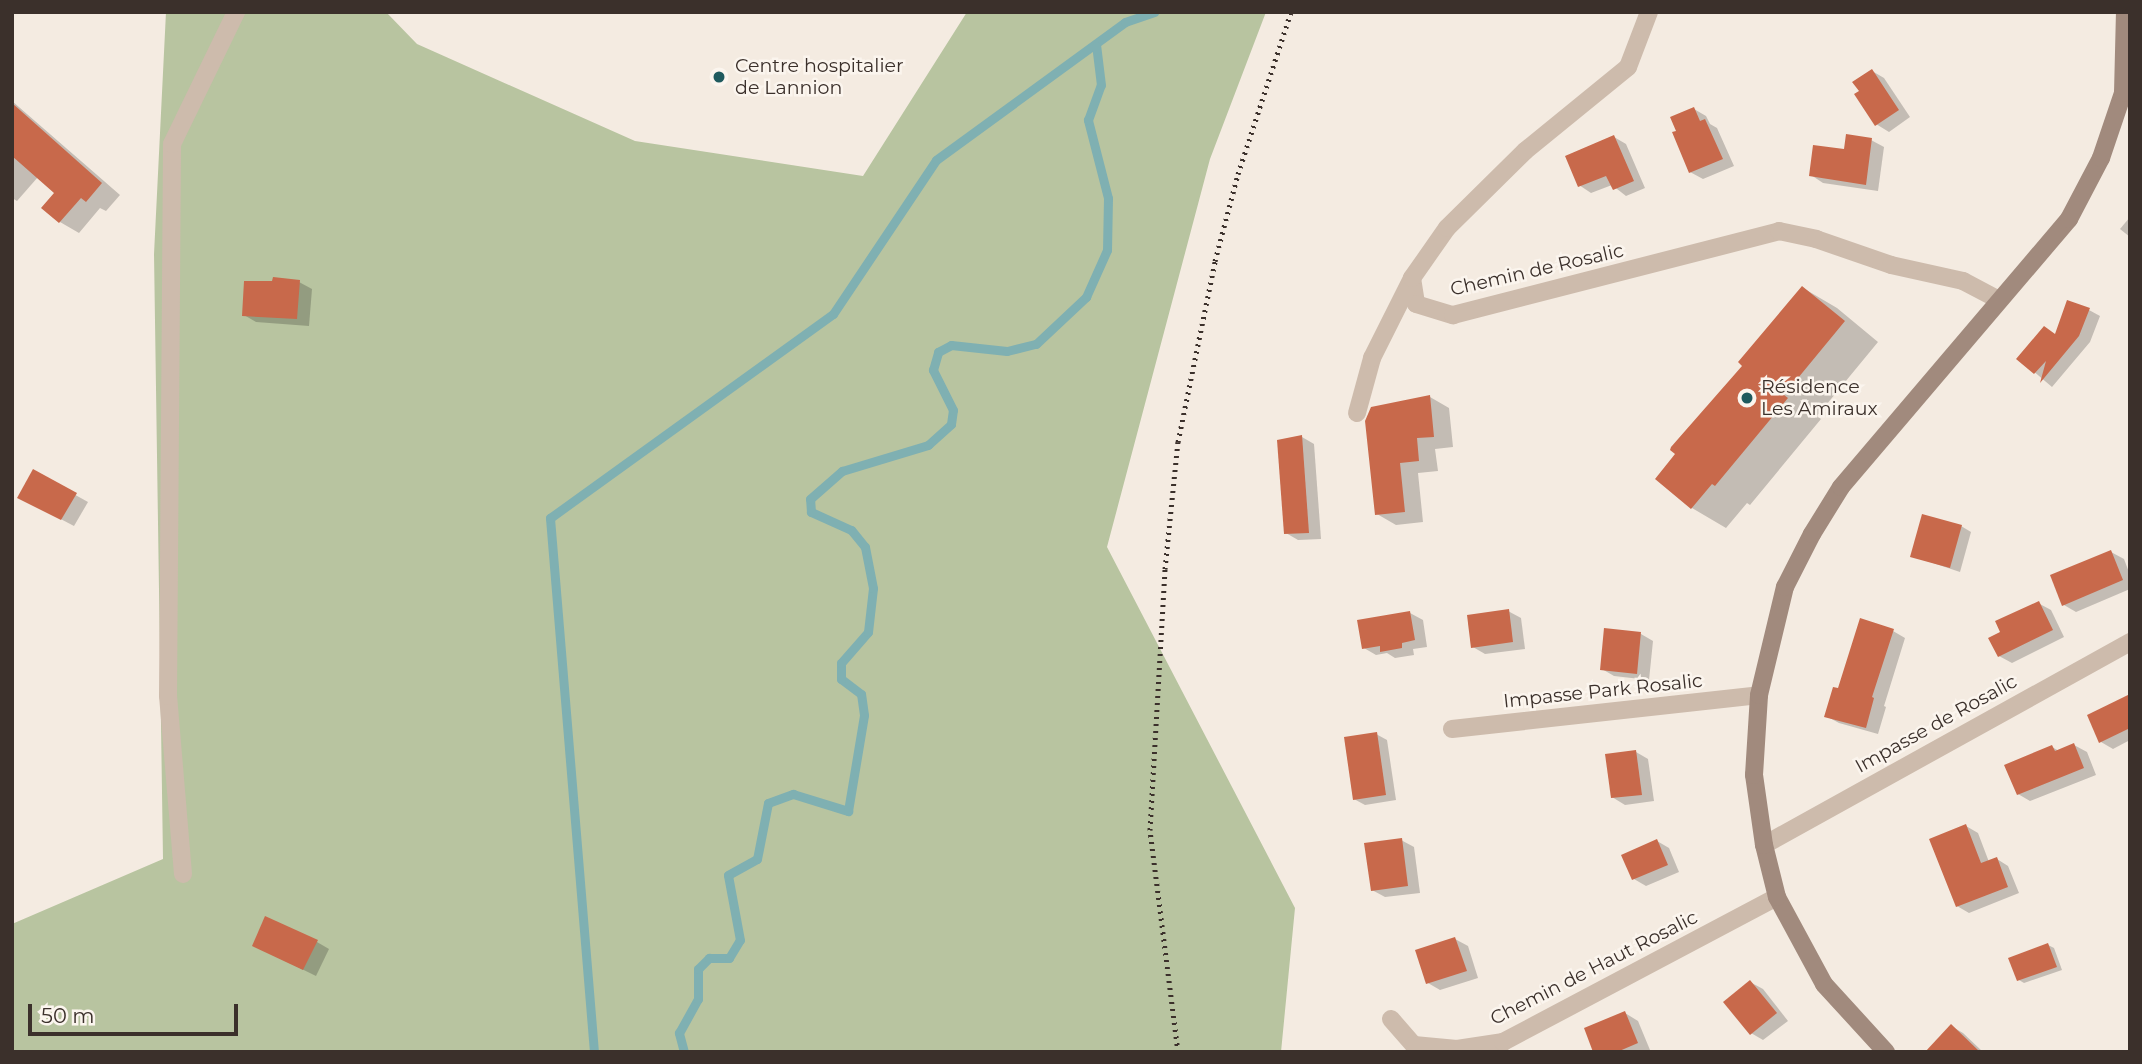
<!DOCTYPE html>
<html>
<head>
<meta charset="utf-8">
<style>
	body { margin:0 }
	#map { position:relative; width:2142px; height:1064px; overflow:hidden; background:#f4ebe1; font-family:Montserrat,sans-serif }
	div>[style] { position:absolute }
	[style*='--x'] { left:calc(var(--x)*1px); top:calc(var(--y)*1px); width:calc(var(--w)*1px); rotate:calc(var(--a)*1deg) }
	.green>* { inset:0; background:#b8c4a0 }
	.shadow>* { inset:0; background:#0003 }
	.stream>* { height:9px; margin:-4.5px; padding:0 4.5px; transform-origin:4.5px; border-radius:4.5px; background:#7fb0b2 }
	.building>* { inset:0; background:#c8694b }
	.minor>* { height:18px; margin:-9px; padding:0 9px; transform-origin:9px; border-radius:9px; background:#cdbbac }
	.secondary>* { height:18px; margin:-9px; padding:0 9px; transform-origin:9px; border-radius:9px; background:#a18a7d }
	.rail>* { height:5px; margin-top:-2.5px; transform-origin:0; background:repeating-linear-gradient(90deg,#3b302b 0 2px,transparent 0 7px) }
	.dots>* { width:19px; height:19px; translate:-50% -50%; box-sizing:border-box; border:4px solid #fbf5ee; border-radius:50% }
	span { translate:-50% -50%; white-space:nowrap; text-align:center; line-height:1.15; -webkit-text-stroke:5px #fbf5ee; paint-order:stroke }
	.poi-label { font-size:19px; color:#3b302b }
	.left { translate:0 -50%; text-align:left }
	.street-label { font-size:19px; color:#3b302b }
	.frame { position:absolute; inset:0; border:14px solid #3b302b; pointer-events:none }
	.scale { position:absolute; left:28px; top:1004px; width:210px; height:32px; box-sizing:border-box; border:4px solid #3b302b; border-top:0; padding-left:9px; font-size:21px; line-height:24px; white-space:nowrap; color:#3b302b; -webkit-text-stroke:5px #fbf5ee; paint-order:stroke }
</style>
</head>
<body>
<div id="map">
	<div class="green">
		<div style="clip-path:polygon(166px 12px,386px 12px,417px 44px,635px 141px,863px 176px,967px 12px,1266px 12px,1210px 159px,1107px 547px,1295px 908px,1281px 1052px,12px 1052px,12px 924px,163px 859px,154px 254px)"></div>
	</div>
	<div class="shadow">
		<div style="clip-path:polygon(1872px 71px,1884px 78px,1910px 117px,1889px 132px,1876px 124px,1861px 92px)"></div>
		<div style="clip-path:polygon(12px 101px,120px 195px,106px 211px,100px 208px,79px 233px,60px 222px,57px 193px,38px 177px,17px 201px,12px 198px)"></div>
		<div style="clip-path:polygon(1694px 109px,1706px 116px,1710px 124px,1717px 128px,1734px 166px,1703px 179px,1690px 172px)"></div>
		<div style="clip-path:polygon(1614px 137px,1626px 144px,1645px 188px,1626px 196px,1612px 185px,1591px 193px,1579px 185px)"></div>
		<div style="clip-path:polygon(1871px 140px,1884px 147px,1878px 191px,1823px 183px,1811px 175px,1845px 151px)"></div>
		<div style="clip-path:polygon(2130px 217px,2130px 237px,2120px 229px)"></div>
		<div style="clip-path:polygon(299px 282px,312px 289px,309px 326px,256px 322px,244px 315px)"></div>
		<div style="clip-path:polygon(1803px 288px,1837px 308px,1878px 342px,1817px 416px,1821px 419px,1750px 505px,1747px 503px,1726px 528px,1692px 508px,1657px 479px)"></div>
		<div style="clip-path:polygon(2089px 310px,2100px 316px,2090px 342px,2052px 387px,2019px 359px,2045px 328px,2056px 335px)"></div>
		<div style="clip-path:polygon(1430px 397px,1449px 408px,1453px 447px,1435px 449px,1438px 471px,1418px 473px,1423px 522px,1396px 525px,1377px 514px)"></div>
		<div style="clip-path:polygon(1302px 437px,1314px 444px,1321px 539px,1298px 540px,1286px 533px)"></div>
		<div style="clip-path:polygon(34px 472px,88px 502px,74px 526px,32px 504px)"></div>
		<div style="clip-path:polygon(1961px 526px,1971px 532px,1960px 572px,1912px 556px)"></div>
		<div style="clip-path:polygon(2111px 552px,2124px 559px,2130px 575px,2130px 589px,2076px 612px,2064px 605px)"></div>
		<div style="clip-path:polygon(2038px 603px,2051px 610px,2064px 637px,2012px 663px,1999px 656px)"></div>
		<div style="clip-path:polygon(1508px 611px,1521px 618px,1525px 649px,1485px 654px,1473px 647px)"></div>
		<div style="clip-path:polygon(1410px 613px,1423px 620px,1427px 647px,1413px 649px,1414px 655px,1395px 658px,1387px 653px,1376px 655px,1364px 648px)"></div>
		<div style="clip-path:polygon(1606px 630px,1641px 634px,1653px 641px,1649px 680px,1614px 676px,1602px 669px)"></div>
		<div style="clip-path:polygon(1893px 631px,1905px 638px,1884px 706px,1886px 707px,1878px 734px,1839px 723px,1826px 716px,1839px 690px)"></div>
		<div style="clip-path:polygon(2130px 696px,2130px 740px,2113px 749px,2101px 742px)"></div>
		<div style="clip-path:polygon(1376px 734px,1387px 740px,1396px 800px,1365px 805px,1354px 799px)"></div>
		<div style="clip-path:polygon(2074px 745px,2087px 752px,2096px 775px,2030px 801px,2018px 794px,2052px 747px,2059px 751px)"></div>
		<div style="clip-path:polygon(1636px 752px,1648px 759px,1654px 801px,1625px 805px,1612px 797px)"></div>
		<div style="clip-path:polygon(1966px 826px,1978px 833px,1989px 862px,1997px 859px,2008px 866px,2019px 893px,1969px 913px,1957px 906px)"></div>
		<div style="clip-path:polygon(1401px 840px,1414px 847px,1420px 893px,1385px 897px,1372px 890px)"></div>
		<div style="clip-path:polygon(1657px 841px,1669px 848px,1679px 872px,1646px 886px,1634px 879px)"></div>
		<div style="clip-path:polygon(1455px 939px,1468px 946px,1478px 978px,1440px 990px,1428px 983px)"></div>
		<div style="clip-path:polygon(317px 942px,329px 949px,316px 976px,267px 952px)"></div>
		<div style="clip-path:polygon(2048px 945px,2054px 948px,2062px 970px,2024px 983px,2019px 980px)"></div>
		<div style="clip-path:polygon(1750px 982px,1763px 989px,1788px 1021px,1763px 1040px,1751px 1033px)"></div>
		<div style="clip-path:polygon(1625px 1013px,1638px 1021px,1650px 1050px,1595px 1052px)"></div>
		<div style="clip-path:polygon(1951px 1026px,1963px 1033px,1983px 1052px,1941px 1052px)"></div>
	</div>
	<div class="stream">
		<div style="--x:594;--y:1052;--w:536;--a:-94.71"></div>
		<div style="--x:550;--y:518;--w:349;--a:-35.8"></div>
		<div style="--x:833;--y:314;--w:185;--a:-56.2"></div>
		<div style="--x:936;--y:160;--w:234;--a:-36.1"></div>
		<div style="--x:1125;--y:22;--w:31;--a:-19"></div>
		<div style="--x:684;--y:1052;--w:20;--a:-105"></div>
		<div style="--x:679;--y:1033;--w:39;--a:-61"></div>
		<div style="--x:698;--y:999;--w:30;--a:-90"></div>
		<div style="--x:698;--y:969;--w:16;--a:-45"></div>
		<div style="--x:709;--y:958;--w:20;--a:0"></div>
		<div style="--x:729;--y:958;--w:21;--a:-59"></div>
		<div style="--x:740;--y:940;--w:66;--a:-100.5"></div>
		<div style="--x:728;--y:875;--w:33;--a:-29"></div>
		<div style="--x:757;--y:859;--w:57;--a:-78.9"></div>
		<div style="--x:768;--y:803;--w:27;--a:-20"></div>
		<div style="--x:793;--y:794;--w:58;--a:17.2"></div>
		<div style="--x:848;--y:811;--w:97;--a:-80.5"></div>
		<div style="--x:864;--y:715;--w:21;--a:-98"></div>
		<div style="--x:861;--y:694;--w:25;--a:-143"></div>
		<div style="--x:841;--y:679;--w:16;--a:-90"></div>
		<div style="--x:841;--y:663;--w:41;--a:-48.9"></div>
		<div style="--x:868;--y:632;--w:44;--a:-83.5"></div>
		<div style="--x:873;--y:588;--w:42;--a:-101"></div>
		<div style="--x:865;--y:547;--w:22;--a:-129"></div>
		<div style="--x:851;--y:530;--w:44;--a:-155.8"></div>
		<div style="--x:811;--y:512;--w:13;--a:-94"></div>
		<div style="--x:810;--y:499;--w:43;--a:-41.2"></div>
		<div style="--x:842;--y:471;--w:90;--a:-16.8"></div>
		<div style="--x:928;--y:445;--w:31;--a:-42"></div>
		<div style="--x:951;--y:424;--w:14;--a:-82"></div>
		<div style="--x:953;--y:410;--w:45;--a:-116.6"></div>
		<div style="--x:933;--y:370;--w:19;--a:-74"></div>
		<div style="--x:938;--y:352;--w:15;--a:-28"></div>
		<div style="--x:951;--y:345;--w:56;--a:6.1"></div>
		<div style="--x:1007;--y:351;--w:30;--a:-14"></div>
		<div style="--x:1036;--y:344;--w:69;--a:-43.2"></div>
		<div style="--x:1086;--y:297;--w:51;--a:-65.9"></div>
		<div style="--x:1107;--y:250;--w:52;--a:-88.9"></div>
		<div style="--x:1108;--y:198;--w:81;--a:-104.4"></div>
		<div style="--x:1088;--y:120;--w:37;--a:-70"></div>
		<div style="--x:1101;--y:85;--w:39;--a:-97"></div>
	</div>
	<div class="building">
		<div style="clip-path:polygon(1872px 69px,1899px 110px,1875px 126px,1854px 94px,1859px 91px,1852px 82px)"></div>
		<div style="clip-path:polygon(12px 103px,102px 183px,86px 202px,81px 198px,59px 223px,41px 208px,54px 193px,12px 156px)"></div>
		<div style="clip-path:polygon(1694px 107px,1700px 121px,1705px 119px,1723px 159px,1689px 173px,1672px 132px,1676px 131px,1670px 117px)"></div>
		<div style="clip-path:polygon(1846px 134px,1872px 138px,1866px 185px,1809px 176px,1813px 145px,1844px 149px)"></div>
		<div style="clip-path:polygon(1614px 135px,1634px 181px,1613px 190px,1606px 176px,1578px 187px,1565px 156px)"></div>
		<div style="clip-path:polygon(273px 277px,300px 280px,297px 319px,242px 316px,244px 281px,272px 281px)"></div>
		<div style="clip-path:polygon(1802px 286px,1845px 321px,1784px 395px,1788px 398px,1715px 486px,1712px 484px,1691px 509px,1655px 479px,1675px 454px,1670px 450px,1671px 447px,1742px 366px,1738px 362px)"></div>
		<div style="clip-path:polygon(2067px 300px,2090px 308px,2079px 336px,2040px 383px,2046px 361px,2034px 374px,2016px 359px,2044px 326px,2055px 334px)"></div>
		<div style="clip-path:polygon(1430px 395px,1434px 437px,1417px 438px,1419px 461px,1400px 463px,1405px 512px,1375px 515px,1365px 421px,1371px 407px)"></div>
		<div style="clip-path:polygon(1302px 435px,1309px 533px,1284px 534px,1277px 440px)"></div>
		<div style="clip-path:polygon(33px 469px,77px 493px,61px 520px,17px 498px)"></div>
		<div style="clip-path:polygon(1922px 514px,1962px 525px,1950px 568px,1910px 557px)"></div>
		<div style="clip-path:polygon(2111px 550px,2123px 580px,2062px 606px,2050px 575px)"></div>
		<div style="clip-path:polygon(2039px 601px,2053px 630px,1998px 657px,1988px 638px,2000px 632px,1995px 621px)"></div>
		<div style="clip-path:polygon(1509px 609px,1513px 642px,1471px 648px,1467px 615px)"></div>
		<div style="clip-path:polygon(1410px 611px,1415px 640px,1402px 643px,1402px 648px,1380px 652px,1380px 646px,1362px 649px,1357px 620px)"></div>
		<div style="clip-path:polygon(1860px 618px,1894px 629px,1872px 697px,1874px 698px,1866px 728px,1824px 717px,1833px 687px,1838px 688px)"></div>
		<div style="clip-path:polygon(1604px 628px,1641px 632px,1637px 674px,1600px 670px)"></div>
		<div style="clip-path:polygon(2130px 694px,2130px 728px,2099px 743px,2087px 715px)"></div>
		<div style="clip-path:polygon(1377px 732px,1386px 795px,1353px 800px,1344px 737px)"></div>
		<div style="clip-path:polygon(2074px 743px,2084px 768px,2017px 795px,2004px 765px,2052px 745px,2055px 751px)"></div>
		<div style="clip-path:polygon(1636px 750px,1642px 795px,1611px 798px,1605px 754px)"></div>
		<div style="clip-path:polygon(1966px 824px,1981px 863px,1997px 857px,2008px 887px,1956px 907px,1929px 839px)"></div>
		<div style="clip-path:polygon(1402px 838px,1408px 886px,1371px 891px,1364px 843px)"></div>
		<div style="clip-path:polygon(1657px 839px,1668px 865px,1632px 880px,1621px 855px)"></div>
		<div style="clip-path:polygon(265px 916px,318px 940px,303px 970px,252px 946px)"></div>
		<div style="clip-path:polygon(1455px 937px,1467px 971px,1426px 984px,1415px 950px)"></div>
		<div style="clip-path:polygon(2048px 943px,2057px 967px,2017px 981px,2008px 958px)"></div>
		<div style="clip-path:polygon(1750px 980px,1777px 1013px,1750px 1035px,1723px 1002px)"></div>
		<div style="clip-path:polygon(1625px 1011px,1638px 1043px,1617px 1052px,1593px 1052px,1584px 1028px)"></div>
		<div style="clip-path:polygon(1951px 1024px,1980px 1052px,1925px 1052px)"></div>
	</div>
	<div class="minor">
		<div style="--x:1412;--y:278;--w:26;--a:81"></div>
		<div style="--x:1416;--y:304;--w:39;--a:17"></div>
		<div style="--x:1453;--y:315;--w:337;--a:-14.4"></div>
		<div style="--x:1779;--y:231;--w:38;--a:12"></div>
		<div style="--x:1816;--y:239;--w:79;--a:19.1"></div>
		<div style="--x:1891;--y:265;--w:74;--a:12.5"></div>
		<div style="--x:1963;--y:281;--w:41;--a:27.8"></div>
		<div style="--x:1357;--y:413;--w:57;--a:-74.7"></div>
		<div style="--x:1372;--y:358;--w:89;--a:-63.4"></div>
		<div style="--x:1412;--y:278;--w:61;--a:-55"></div>
		<div style="--x:1447;--y:228;--w:110;--a:-44.6"></div>
		<div style="--x:1525;--y:151;--w:133;--a:-39.2"></div>
		<div style="--x:1628;--y:67;--w:59;--a:-69.1"></div>
		<div style="--x:1452;--y:729;--w:309;--a:-6.3"></div>
		<div style="--x:1764;--y:845;--w:419;--a:-29"></div>
		<div style="--x:183;--y:874;--w:179;--a:-94.8"></div>
		<div style="--x:168;--y:696;--w:552;--a:-89.58"></div>
		<div style="--x:172;--y:144;--w:147;--a:-64.1"></div>
		<div style="--x:1391;--y:1019;--w:35;--a:49"></div>
		<div style="--x:1414;--y:1045;--w:43;--a:5.3"></div>
		<div style="--x:1457;--y:1049;--w:47;--a:-8.7"></div>
		<div style="--x:1503;--y:1042;--w:310;--a:-27.9"></div>
	</div>
	<div class="secondary">
		<div style="--x:1886;--y:1052;--w:92;--a:-132.4"></div>
		<div style="--x:1824;--y:984;--w:99;--a:-118.4"></div>
		<div style="--x:1777;--y:897;--w:54;--a:-104"></div>
		<div style="--x:1764;--y:845;--w:71;--a:-98.1"></div>
		<div style="--x:1754;--y:775;--w:80;--a:-86.4"></div>
		<div style="--x:1759;--y:695;--w:111;--a:-76.5"></div>
		<div style="--x:1785;--y:587;--w:59;--a:-63"></div>
		<div style="--x:1812;--y:534;--w:55;--a:-58.3"></div>
		<div style="--x:1841;--y:487;--w:352;--a:-49.6"></div>
		<div style="--x:2069;--y:219;--w:69;--a:-62.3"></div>
		<div style="--x:2101;--y:158;--w:69;--a:-71.3"></div>
		<div style="--x:2123;--y:93;--w:81;--a:-88.6"></div>
	</div>
	<div class="rail">
		<div style="--x:1178;--y:1052;--w:224;--a:-97.2"></div>
		<div style="--x:1150;--y:830;--w:261;--a:-86.7"></div>
		<div style="--x:1165;--y:569;--w:128;--a:-84.2"></div>
		<div style="--x:1178;--y:442;--w:185;--a:-78.4"></div>
		<div style="--x:1215;--y:261;--w:90;--a:-75.2"></div>
		<div style="--x:1238;--y:174;--w:170;--a:-71.9"></div>
	</div>
	<div class="dots">
		<div style="left:719px;top:77px;background:#1f5a5e"></div>
		<div style="left:1747px;top:398px;background:#1f5a5e"></div>
	</div>
	<div class="poi-label">
		<span class="left" style="left:735px;top:77px">Centre hospitalier<br>de Lannion</span>
		<span class="left" style="left:1761px;top:398px">Résidence<br>Les Amiraux</span>
	</div>
	<div class="street-label">
		<span style="left:1537px;top:270px;rotate:-13deg">Chemin de Rosalic</span>
		<span style="left:1603px;top:691px;rotate:-6deg">Impasse Park Rosalic</span>
		<span style="left:1936px;top:724px;rotate:-29deg">Impasse de Rosalic</span>
		<span style="left:1594px;top:968px;rotate:-27deg">Chemin de Haut Rosalic</span>
	</div>
	<div class="frame"></div>
	<div class="scale">50 m</div>
</div>
</body>
</html>
